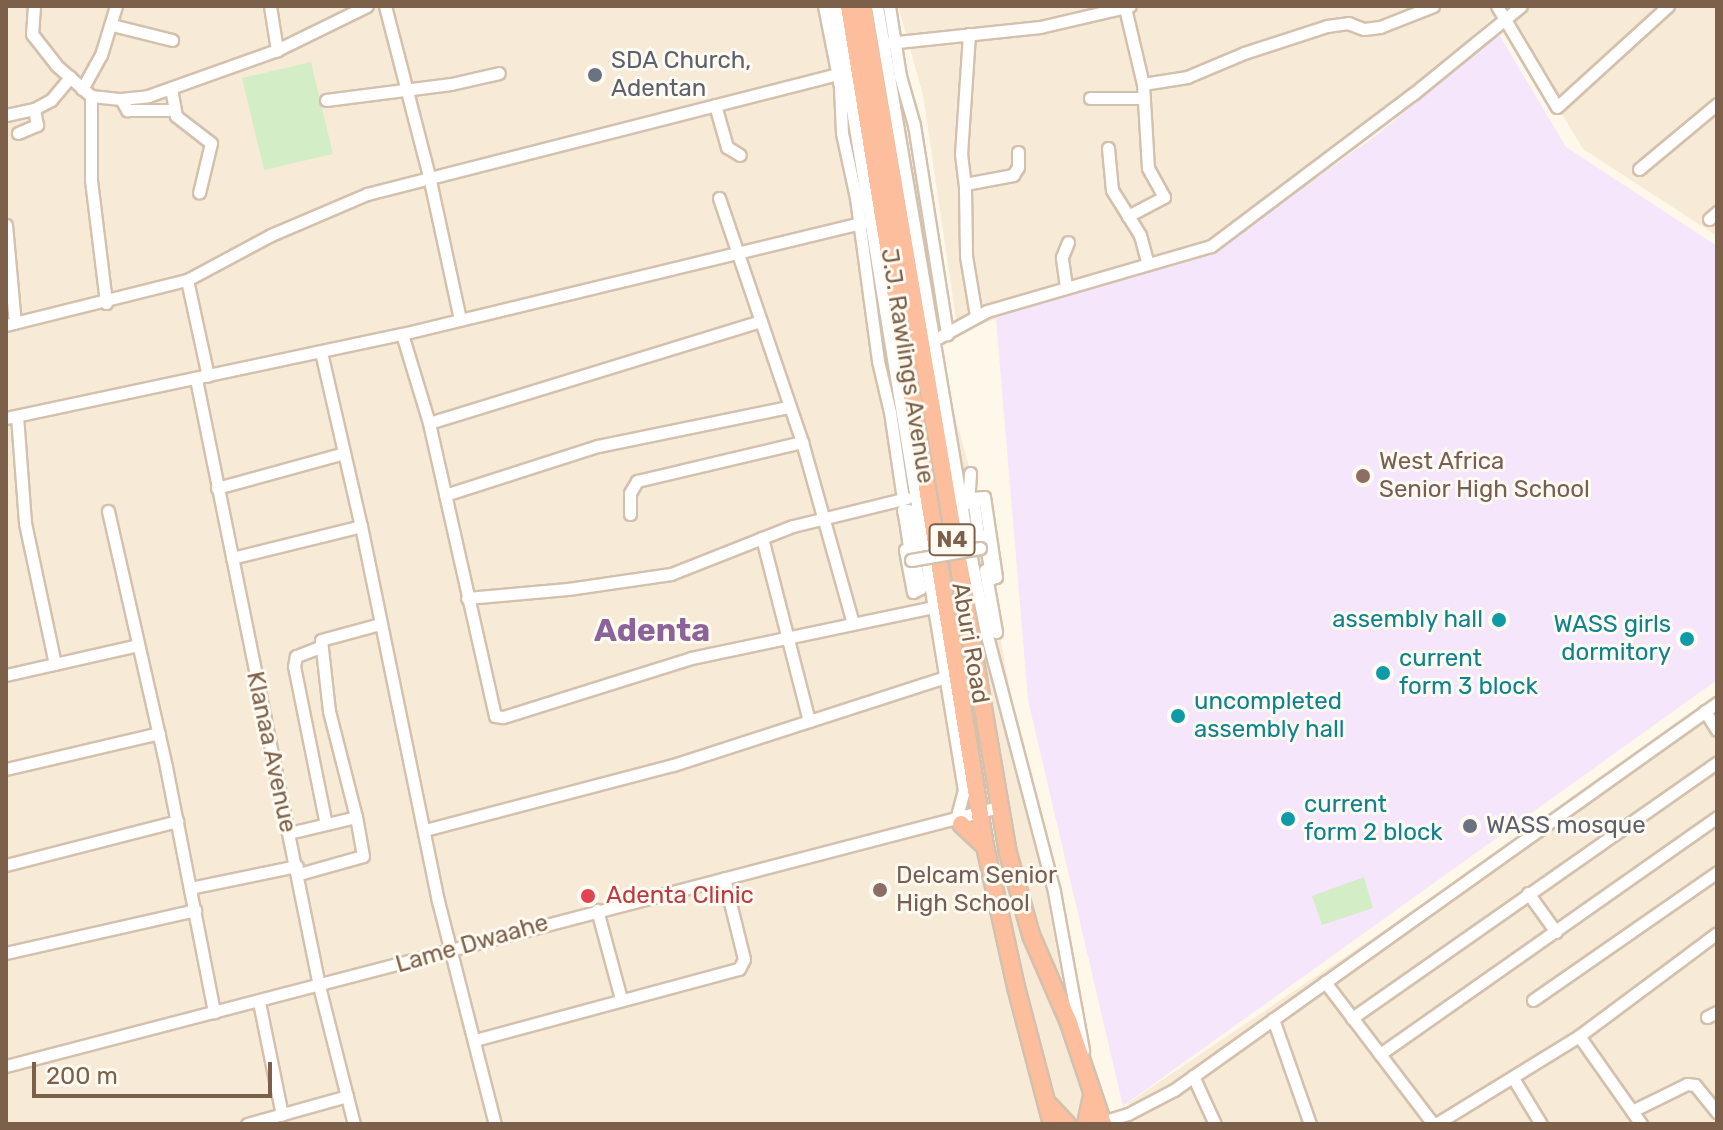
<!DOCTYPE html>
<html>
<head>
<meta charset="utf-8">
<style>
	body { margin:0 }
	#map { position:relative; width:1723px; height:1130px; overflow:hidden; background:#fef8ea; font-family:Rubik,sans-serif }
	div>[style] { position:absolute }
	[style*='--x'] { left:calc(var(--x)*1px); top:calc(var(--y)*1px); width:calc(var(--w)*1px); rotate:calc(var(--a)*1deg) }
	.residential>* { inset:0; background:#f7ebd8 }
	.education>* { inset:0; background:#f5e6fb }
	.green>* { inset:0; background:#d3eec6 }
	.roads { filter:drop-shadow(2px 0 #d3c1ae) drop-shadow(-2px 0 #d3c1ae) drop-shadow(0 2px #d3c1ae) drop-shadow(0 -2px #d3c1ae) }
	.minor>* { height:11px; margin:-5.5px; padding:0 5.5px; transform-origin:5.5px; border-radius:5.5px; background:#fff }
	.highway>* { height:16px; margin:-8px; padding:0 8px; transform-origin:8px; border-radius:8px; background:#fcbe9d }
	.bridges { filter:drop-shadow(2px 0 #d3c1ae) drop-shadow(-2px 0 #d3c1ae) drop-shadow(0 2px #d3c1ae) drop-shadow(0 -2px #d3c1ae) }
	.minor-bridge>* { height:11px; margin:-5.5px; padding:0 5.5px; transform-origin:5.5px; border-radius:5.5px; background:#fff }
	.dots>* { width:22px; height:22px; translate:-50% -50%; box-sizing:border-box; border:4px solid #fffbf2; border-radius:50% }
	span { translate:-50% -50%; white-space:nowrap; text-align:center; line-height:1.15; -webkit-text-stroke:6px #fffbf2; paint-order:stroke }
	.shield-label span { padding:2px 6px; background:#fffbf2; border:2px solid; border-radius:6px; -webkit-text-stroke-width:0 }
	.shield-label { font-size:22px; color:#7c604a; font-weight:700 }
	.worship-label { font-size:24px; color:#5b616d }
	.left { translate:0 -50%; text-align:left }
	.street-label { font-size:24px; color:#7c604a }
	.education-label { font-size:24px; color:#785e54 }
	.culture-label { font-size:24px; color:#0d838f }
	.right { translate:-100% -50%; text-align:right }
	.health-label { font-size:24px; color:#be3a42 }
	.district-label { font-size:32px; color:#8b6398; font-weight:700 }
	.frame { position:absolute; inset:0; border:8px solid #7c604a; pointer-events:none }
	.scale { position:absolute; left:32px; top:1062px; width:240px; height:36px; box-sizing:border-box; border:4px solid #7c604a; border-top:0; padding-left:10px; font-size:24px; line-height:28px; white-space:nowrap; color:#7c604a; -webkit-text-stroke:6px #fffbf2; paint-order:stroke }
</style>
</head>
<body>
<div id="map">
	<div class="residential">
		<div style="clip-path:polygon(6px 6px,838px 6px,970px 469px,1088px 1124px,6px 1124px)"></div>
		<div style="clip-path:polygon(898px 6px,1717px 6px,1717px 236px,1583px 149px,1500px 11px,1275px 215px,958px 333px,923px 95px)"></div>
		<div style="clip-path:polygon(1717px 706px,1717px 1124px,1137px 1124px,1128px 1103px)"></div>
	</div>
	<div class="education">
		<div style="clip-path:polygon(1499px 34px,1566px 147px,1717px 246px,1717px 680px,1123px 1106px,1028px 700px,995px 307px,1218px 248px,1378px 134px)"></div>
	</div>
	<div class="green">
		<div style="clip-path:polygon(311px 62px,333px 154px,264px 170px,242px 78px)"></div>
		<div style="clip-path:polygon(1364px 877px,1373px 908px,1322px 925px,1312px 896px)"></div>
	</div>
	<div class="roads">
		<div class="minor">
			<div style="--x:34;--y:6;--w:28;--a:94"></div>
			<div style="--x:32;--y:34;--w:39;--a:52"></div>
			<div style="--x:56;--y:65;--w:47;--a:41.5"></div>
			<div style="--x:91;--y:96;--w:30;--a:6"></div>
			<div style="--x:121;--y:99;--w:27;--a:-6"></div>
			<div style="--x:148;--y:96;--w:137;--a:-19.6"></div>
			<div style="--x:277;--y:50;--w:100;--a:-26.1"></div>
			<div style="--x:270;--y:6;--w:45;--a:81"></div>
			<div style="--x:385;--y:6;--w:176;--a:75.5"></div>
			<div style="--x:429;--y:176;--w:146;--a:77.8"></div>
			<div style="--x:824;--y:6;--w:83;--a:78.8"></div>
			<div style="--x:840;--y:87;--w:46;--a:87.5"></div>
			<div style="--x:842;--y:133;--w:66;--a:77.8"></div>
			<div style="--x:856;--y:198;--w:164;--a:82.3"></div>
			<div style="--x:878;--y:361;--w:52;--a:76.8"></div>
			<div style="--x:890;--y:412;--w:88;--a:81.5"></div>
			<div style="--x:835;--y:6;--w:795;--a:80.66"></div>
			<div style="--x:964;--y:790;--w:28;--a:105"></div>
			<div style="--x:877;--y:6;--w:540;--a:80.4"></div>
			<div style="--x:967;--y:538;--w:96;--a:78.6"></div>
			<div style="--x:986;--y:632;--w:269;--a:75.3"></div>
			<div style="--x:1054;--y:892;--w:161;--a:79.6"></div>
			<div style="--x:889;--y:6;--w:71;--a:81.1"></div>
			<div style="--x:900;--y:76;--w:51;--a:74.1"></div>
			<div style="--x:914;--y:125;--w:212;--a:81"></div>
			<div style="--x:1497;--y:6;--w:117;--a:59.3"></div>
			<div style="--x:1557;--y:107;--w:150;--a:-42.3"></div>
			<div style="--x:1125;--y:8;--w:78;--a:76.7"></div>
			<div style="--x:1143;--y:84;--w:84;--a:86.6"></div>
			<div style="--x:1148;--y:168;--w:33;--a:61"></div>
			<div style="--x:1164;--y:197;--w:41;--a:152.2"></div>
			<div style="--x:112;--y:25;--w:62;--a:14"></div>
			<div style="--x:969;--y:34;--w:120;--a:93.8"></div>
			<div style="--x:961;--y:154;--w:35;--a:83"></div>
			<div style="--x:965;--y:189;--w:67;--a:89.1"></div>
			<div style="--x:966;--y:256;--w:61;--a:80.5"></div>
			<div style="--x:888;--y:43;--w:153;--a:-6"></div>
			<div style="--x:1040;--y:27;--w:92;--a:-13.1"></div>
			<div style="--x:1143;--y:84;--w:45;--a:-9"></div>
			<div style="--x:1187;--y:77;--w:62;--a:-22.8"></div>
			<div style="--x:1244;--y:53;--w:87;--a:-18"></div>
			<div style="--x:1327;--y:26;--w:21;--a:-8"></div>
			<div style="--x:1348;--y:23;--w:17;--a:21"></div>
			<div style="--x:1364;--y:29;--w:16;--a:-7"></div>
			<div style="--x:1380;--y:27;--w:57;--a:-21.6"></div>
			<div style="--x:171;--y:88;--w:28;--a:80"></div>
			<div style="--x:176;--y:116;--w:44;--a:37.6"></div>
			<div style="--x:211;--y:143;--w:51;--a:103.5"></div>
			<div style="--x:82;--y:89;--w:39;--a:-61"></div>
			<div style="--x:101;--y:55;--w:51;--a:-73"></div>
			<div style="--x:91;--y:96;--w:84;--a:90"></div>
			<div style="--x:91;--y:180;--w:124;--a:83"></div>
			<div style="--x:1090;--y:98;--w:54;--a:0"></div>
			<div style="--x:121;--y:99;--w:13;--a:61"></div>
			<div style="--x:127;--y:110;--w:46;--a:0"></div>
			<div style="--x:326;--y:100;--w:126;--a:-7.3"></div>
			<div style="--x:451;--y:84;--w:49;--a:-12.9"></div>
			<div style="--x:715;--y:105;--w:44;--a:74.1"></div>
			<div style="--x:727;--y:147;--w:15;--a:32"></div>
			<div style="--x:6;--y:115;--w:29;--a:-12"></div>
			<div style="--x:34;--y:109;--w:19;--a:-28"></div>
			<div style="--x:51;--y:100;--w:30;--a:-50"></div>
			<div style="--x:18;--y:133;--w:21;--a:-23"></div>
			<div style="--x:37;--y:125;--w:16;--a:-101"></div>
			<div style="--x:1108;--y:148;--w:42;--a:84.6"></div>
			<div style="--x:1112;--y:190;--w:53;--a:58.1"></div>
			<div style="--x:1140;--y:235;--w:30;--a:75"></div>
			<div style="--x:1639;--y:169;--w:102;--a:-39.8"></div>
			<div style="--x:965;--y:184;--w:49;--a:-10.6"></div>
			<div style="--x:1013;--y:175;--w:9;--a:-58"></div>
			<div style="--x:1018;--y:167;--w:15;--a:-90"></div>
			<div style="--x:719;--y:198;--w:258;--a:71.2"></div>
			<div style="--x:802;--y:442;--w:188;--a:74.3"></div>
			<div style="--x:1709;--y:219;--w:11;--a:-41"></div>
			<div style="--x:6;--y:225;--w:98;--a:84.8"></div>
			<div style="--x:187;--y:280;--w:98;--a:77.7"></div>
			<div style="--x:1066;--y:287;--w:30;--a:-98"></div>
			<div style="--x:1062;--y:257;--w:16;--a:-68"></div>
			<div style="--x:6;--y:325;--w:187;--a:-14"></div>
			<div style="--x:187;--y:280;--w:95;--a:-28.2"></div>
			<div style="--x:271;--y:235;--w:104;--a:-23.1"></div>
			<div style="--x:367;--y:194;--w:494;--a:-14.3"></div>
			<div style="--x:402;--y:334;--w:93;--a:73.1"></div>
			<div style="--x:429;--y:423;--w:300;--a:77.3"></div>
			<div style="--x:495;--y:716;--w:8;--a:7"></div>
			<div style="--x:503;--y:717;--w:197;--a:-17.4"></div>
			<div style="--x:691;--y:658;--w:246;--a:-11.9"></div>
			<div style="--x:934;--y:340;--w:60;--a:-28.7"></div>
			<div style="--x:987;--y:311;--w:233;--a:-16.2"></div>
			<div style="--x:1211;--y:246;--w:253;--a:-37"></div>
			<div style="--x:1413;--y:94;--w:139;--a:-39.2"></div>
			<div style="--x:321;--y:352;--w:179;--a:77.1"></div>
			<div style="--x:361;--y:526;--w:383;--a:78.4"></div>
			<div style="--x:438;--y:901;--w:230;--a:75.7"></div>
			<div style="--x:196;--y:379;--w:619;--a:78.54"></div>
			<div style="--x:319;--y:986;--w:142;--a:75.8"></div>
			<div style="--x:17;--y:416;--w:107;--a:85.7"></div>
			<div style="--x:25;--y:523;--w:144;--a:78"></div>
			<div style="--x:6;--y:418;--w:405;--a:-12"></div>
			<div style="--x:402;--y:334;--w:481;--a:-13.6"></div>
			<div style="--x:429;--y:423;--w:347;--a:-17.1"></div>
			<div style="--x:217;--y:488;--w:132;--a:-15.4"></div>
			<div style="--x:445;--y:495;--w:161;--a:-17.8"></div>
			<div style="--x:598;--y:446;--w:194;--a:-11.6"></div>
			<div style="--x:968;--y:503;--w:30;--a:-86"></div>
			<div style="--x:108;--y:511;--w:262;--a:77.2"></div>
			<div style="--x:166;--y:767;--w:250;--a:78.9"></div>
			<div style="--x:630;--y:514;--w:21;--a:-90"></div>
			<div style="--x:630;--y:493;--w:14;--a:-60"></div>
			<div style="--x:637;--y:481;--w:170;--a:-13.3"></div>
			<div style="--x:762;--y:538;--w:189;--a:75.6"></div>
			<div style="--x:967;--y:538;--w:7;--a:0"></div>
			<div style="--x:974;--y:538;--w:10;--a:-11"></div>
			<div style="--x:984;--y:536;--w:43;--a:79.2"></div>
			<div style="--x:992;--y:578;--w:4;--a:-14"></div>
			<div style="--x:996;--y:577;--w:81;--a:-98.5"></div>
			<div style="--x:984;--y:497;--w:11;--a:175"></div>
			<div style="--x:973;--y:498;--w:50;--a:82"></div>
			<div style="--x:232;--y:558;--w:133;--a:-13.9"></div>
			<div style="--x:911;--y:560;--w:40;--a:-98.5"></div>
			<div style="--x:905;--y:520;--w:10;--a:-101"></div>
			<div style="--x:903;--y:510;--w:5;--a:0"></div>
			<div style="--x:908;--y:510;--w:44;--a:82.2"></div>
			<div style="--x:914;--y:554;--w:10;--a:84"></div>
			<div style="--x:915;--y:564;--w:25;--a:78"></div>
			<div style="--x:920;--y:588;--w:8;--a:150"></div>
			<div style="--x:913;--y:592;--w:43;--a:-100.8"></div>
			<div style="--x:905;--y:550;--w:19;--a:-18"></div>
			<div style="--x:985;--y:570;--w:63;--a:79.9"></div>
			<div style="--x:467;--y:598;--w:101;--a:-5.1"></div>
			<div style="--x:568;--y:589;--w:104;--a:-8.3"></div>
			<div style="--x:671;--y:574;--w:131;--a:-21.5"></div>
			<div style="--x:793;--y:526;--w:117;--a:-13.8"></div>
			<div style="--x:320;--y:647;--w:26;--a:159"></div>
			<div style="--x:296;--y:656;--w:10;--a:101"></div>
			<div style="--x:294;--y:666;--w:161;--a:78.6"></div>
			<div style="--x:6;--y:675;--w:135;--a:-12.8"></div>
			<div style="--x:1705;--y:711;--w:22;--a:58"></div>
			<div style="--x:6;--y:769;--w:157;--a:-13.2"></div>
			<div style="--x:425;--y:830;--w:256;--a:-14.7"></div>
			<div style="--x:673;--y:765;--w:284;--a:-17.9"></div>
			<div style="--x:289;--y:833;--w:69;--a:-13.4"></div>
			<div style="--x:356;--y:817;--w:109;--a:-104.3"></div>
			<div style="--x:329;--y:711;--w:71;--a:-96.4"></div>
			<div style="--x:321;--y:640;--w:61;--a:-15.2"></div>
			<div style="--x:6;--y:865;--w:177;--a:-14.4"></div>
			<div style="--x:299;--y:874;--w:66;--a:-15.7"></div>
			<div style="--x:363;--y:856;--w:40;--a:-100"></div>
			<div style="--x:190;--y:888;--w:109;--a:-11.6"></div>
			<div style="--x:1528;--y:893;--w:48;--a:54.3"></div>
			<div style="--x:597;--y:910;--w:92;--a:74.9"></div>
			<div style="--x:6;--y:953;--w:194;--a:-12.8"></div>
			<div style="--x:1325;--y:982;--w:178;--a:52.7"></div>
			<div style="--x:1533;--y:1000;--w:224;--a:-34.8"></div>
			<div style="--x:259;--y:1002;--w:115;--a:78.5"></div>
			<div style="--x:1707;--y:1017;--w:11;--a:-27"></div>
			<div style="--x:1352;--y:1018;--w:446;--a:-35"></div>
			<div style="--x:1273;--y:1019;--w:111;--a:70.6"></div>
			<div style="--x:1579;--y:1036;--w:108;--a:54.8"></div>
			<div style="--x:475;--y:1040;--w:273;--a:-15.1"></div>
			<div style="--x:739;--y:969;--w:11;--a:-63"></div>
			<div style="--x:744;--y:959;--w:83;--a:-103.9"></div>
			<div style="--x:1380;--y:1054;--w:412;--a:-35.1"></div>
			<div style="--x:6;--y:1066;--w:1025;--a:-14.63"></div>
			<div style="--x:1193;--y:1076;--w:53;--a:65.4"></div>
			<div style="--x:1513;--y:1078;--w:54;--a:58.7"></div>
			<div style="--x:1632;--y:1111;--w:61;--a:-26.1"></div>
			<div style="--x:1687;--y:1084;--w:8;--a:7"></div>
			<div style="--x:1695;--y:1085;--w:35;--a:51"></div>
			<div style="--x:1102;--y:1122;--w:27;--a:-17"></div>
			<div style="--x:1128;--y:1114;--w:52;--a:-27.6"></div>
			<div style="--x:1174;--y:1090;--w:667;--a:-35.48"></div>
			<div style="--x:247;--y:1124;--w:104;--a:-15.6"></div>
			<div style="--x:1436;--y:1124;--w:168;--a:-31.6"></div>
			<div style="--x:1579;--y:1036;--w:172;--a:-36.7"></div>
		</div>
		<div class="highway">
			<div style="--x:849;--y:6;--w:851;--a:80.8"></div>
			<div style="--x:985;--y:846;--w:144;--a:77.6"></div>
			<div style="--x:1016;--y:987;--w:142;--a:75.3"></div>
			<div style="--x:863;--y:6;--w:859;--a:80.29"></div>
			<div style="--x:1008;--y:853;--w:85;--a:74.3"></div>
			<div style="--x:1031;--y:935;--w:96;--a:66.6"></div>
			<div style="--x:1069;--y:1023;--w:107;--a:71.4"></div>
			<div style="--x:961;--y:824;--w:33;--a:43"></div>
			<div style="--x:1049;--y:1105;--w:26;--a:47"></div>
			<div style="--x:1086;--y:1124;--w:29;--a:-78"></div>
		</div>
	</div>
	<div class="bridges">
		<div class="minor-bridge">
			<div style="--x:911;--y:560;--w:70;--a:-9.9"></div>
		</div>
	</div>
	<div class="dots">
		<div style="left:595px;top:75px;background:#6b7280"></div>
		<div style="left:1363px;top:476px;background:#8d6e63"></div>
		<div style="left:1499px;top:620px;background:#0f9aa8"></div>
		<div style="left:1687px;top:639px;background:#0f9aa8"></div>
		<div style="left:1383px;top:673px;background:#0f9aa8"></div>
		<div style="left:1178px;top:716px;background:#0f9aa8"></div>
		<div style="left:1288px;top:819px;background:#0f9aa8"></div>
		<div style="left:1470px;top:826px;background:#6b7280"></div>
		<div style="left:880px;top:890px;background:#8d6e63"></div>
		<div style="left:588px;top:896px;background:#e0444e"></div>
	</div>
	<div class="shield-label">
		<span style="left:952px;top:540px">N4</span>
	</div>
	<div class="worship-label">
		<span class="left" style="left:611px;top:75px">SDA Church,<br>Adentan</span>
		<span class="left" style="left:1486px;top:826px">WASS mosque</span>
	</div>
	<div class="street-label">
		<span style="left:907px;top:366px;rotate:81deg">J.J. Rawlings Avenue</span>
		<span style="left:970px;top:643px;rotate:80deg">Aburi Road</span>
		<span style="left:271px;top:752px;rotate:78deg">Klanaa Avenue</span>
		<span style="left:472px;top:944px;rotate:-16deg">Lame Dwaahe</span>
	</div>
	<div class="education-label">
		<span class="left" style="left:1379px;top:476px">West Africa<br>Senior High School</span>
		<span class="left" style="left:896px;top:890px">Delcam Senior<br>High School</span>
	</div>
	<div class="culture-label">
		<span class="right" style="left:1483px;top:620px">assembly hall</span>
		<span class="right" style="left:1671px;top:639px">WASS girls<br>dormitory</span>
		<span class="left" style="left:1399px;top:673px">current<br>form 3 block</span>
		<span class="left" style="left:1194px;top:716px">uncompleted<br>assembly hall</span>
		<span class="left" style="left:1304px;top:819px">current<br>form 2 block</span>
	</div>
	<div class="health-label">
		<span class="left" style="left:606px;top:896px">Adenta Clinic</span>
	</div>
	<div class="district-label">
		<span style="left:652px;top:630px">Adenta</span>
	</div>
	<div class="frame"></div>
	<div class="scale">200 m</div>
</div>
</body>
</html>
